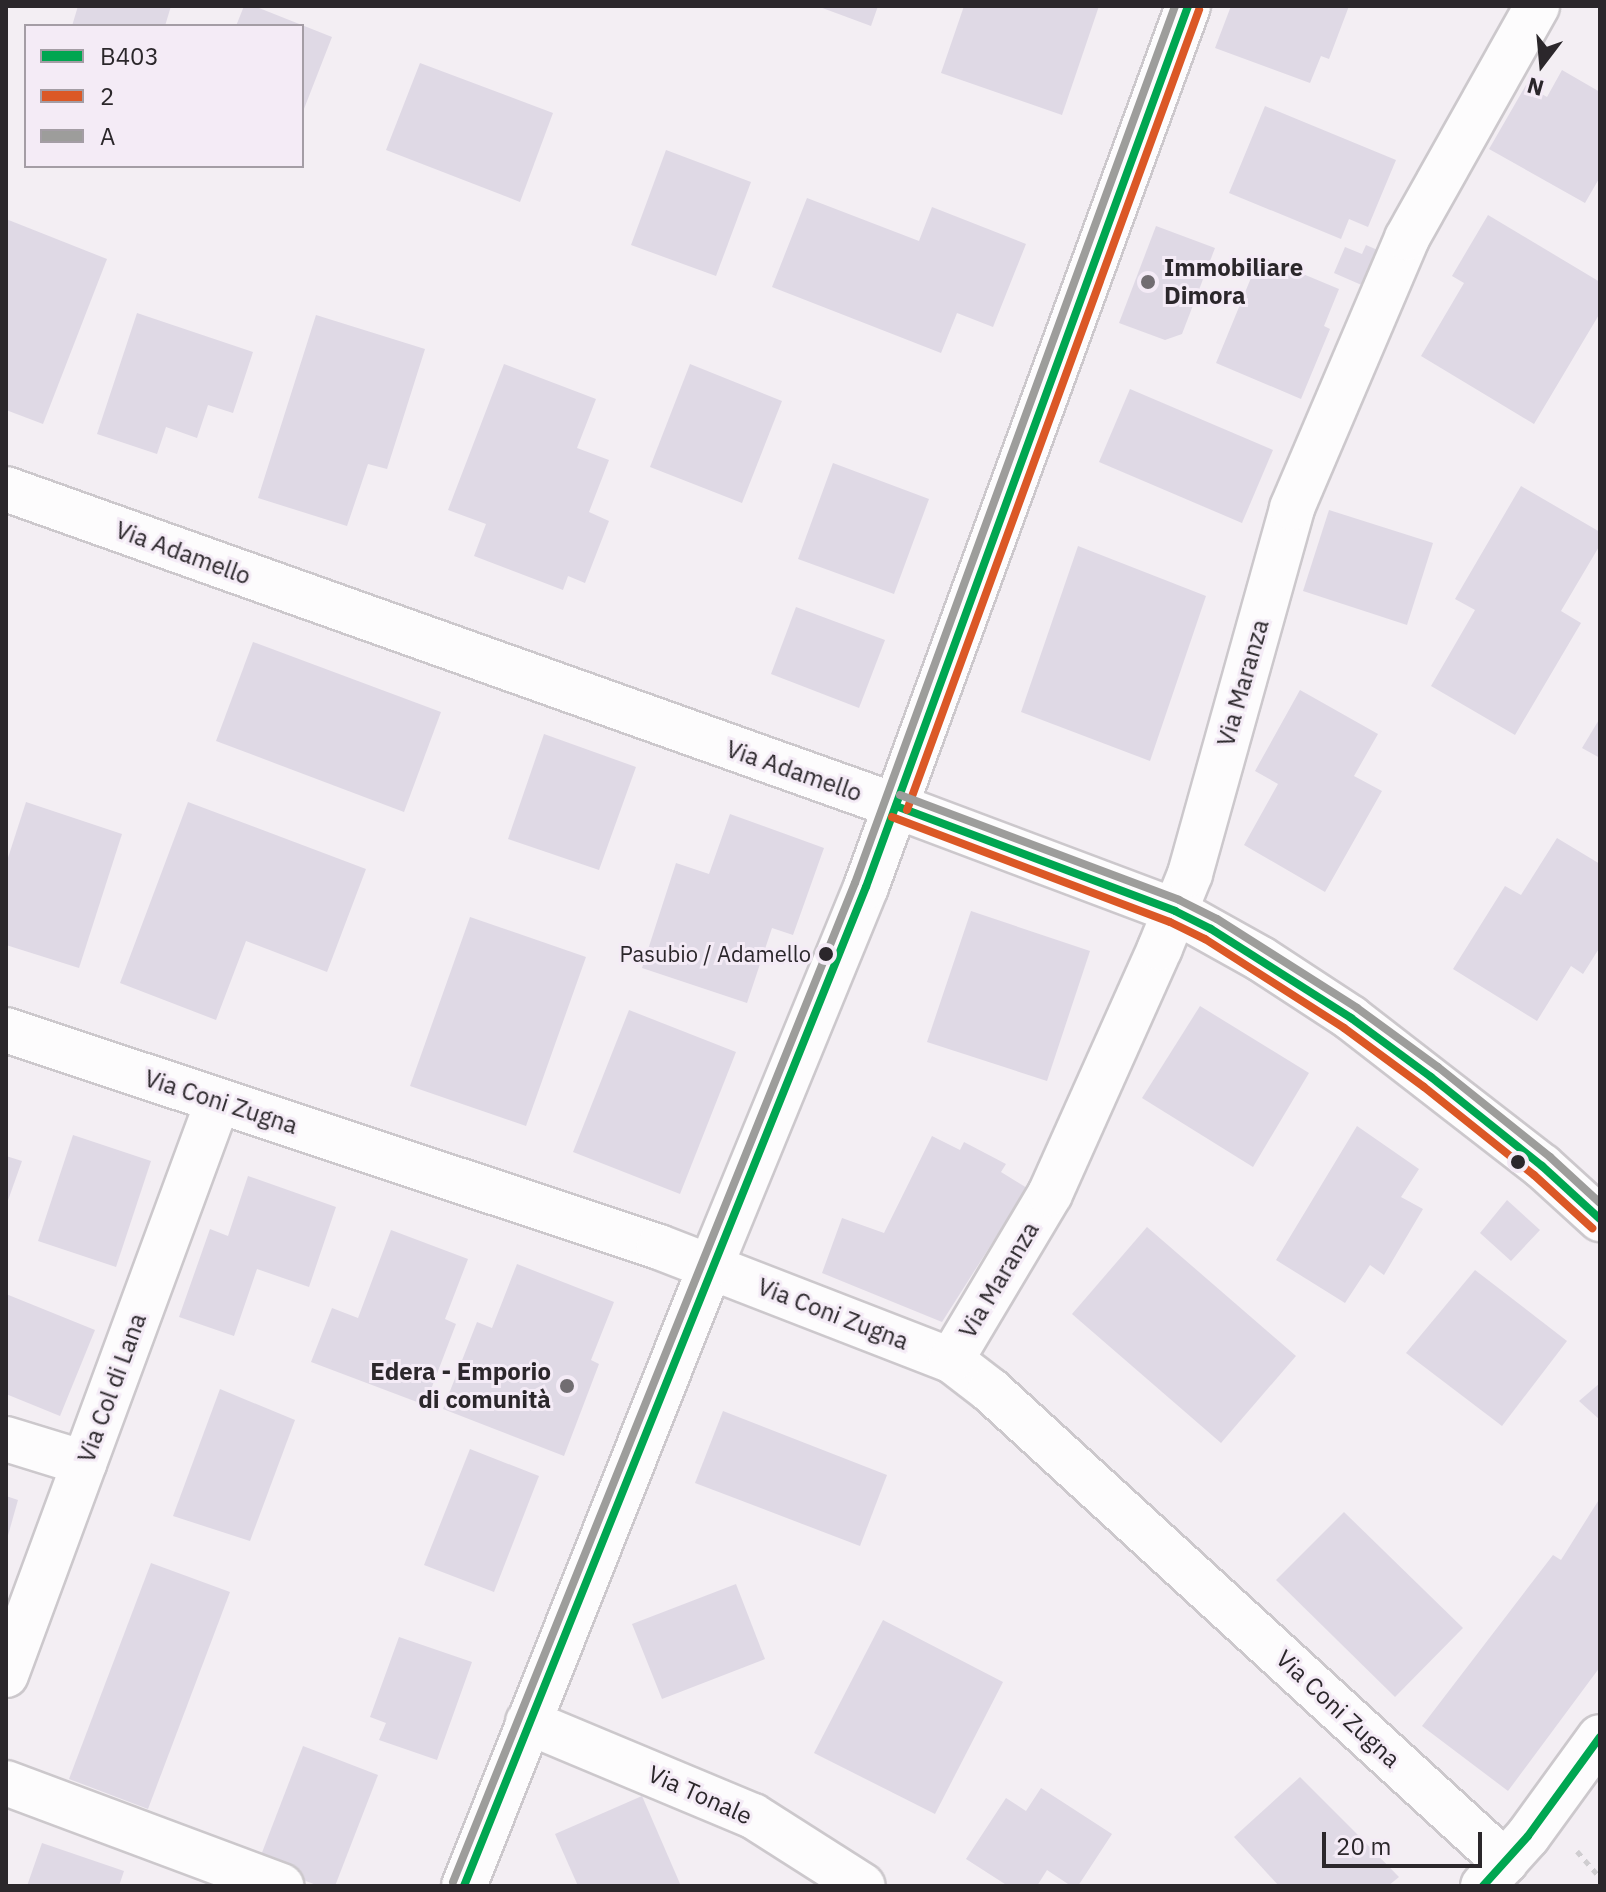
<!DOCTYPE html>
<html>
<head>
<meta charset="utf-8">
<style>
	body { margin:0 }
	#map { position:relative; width:1606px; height:1892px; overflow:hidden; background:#f3eef3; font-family:"IBM Plex Sans",sans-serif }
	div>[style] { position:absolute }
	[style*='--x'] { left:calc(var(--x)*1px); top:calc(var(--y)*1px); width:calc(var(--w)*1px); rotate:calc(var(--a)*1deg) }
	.building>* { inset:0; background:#dfd9e5 }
	.path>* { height:5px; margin-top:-2.5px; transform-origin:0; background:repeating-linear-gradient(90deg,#cfcdd0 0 6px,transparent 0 12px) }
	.roads { filter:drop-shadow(2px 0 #ccc8cc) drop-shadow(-2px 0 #ccc8cc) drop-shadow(0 2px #ccc8cc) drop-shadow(0 -2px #ccc8cc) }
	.minor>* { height:44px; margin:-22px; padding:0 22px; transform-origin:22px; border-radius:22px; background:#fdfcfd }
	.bus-1>* { height:8px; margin:-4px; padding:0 4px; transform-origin:4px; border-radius:4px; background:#00a651 }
	.bus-2>* { height:8px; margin:-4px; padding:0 4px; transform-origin:4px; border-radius:4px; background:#db5826 }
	.bus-3>* { height:8px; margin:-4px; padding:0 4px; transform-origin:4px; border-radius:4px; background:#9d9d9b }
	.dots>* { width:22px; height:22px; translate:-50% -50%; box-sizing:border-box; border:4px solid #f4ebf6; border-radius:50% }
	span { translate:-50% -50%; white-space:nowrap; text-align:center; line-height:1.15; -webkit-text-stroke:6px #f4ebf6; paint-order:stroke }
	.bus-label { font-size:22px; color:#2b272b }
	.right { translate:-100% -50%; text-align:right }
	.poi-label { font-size:24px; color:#2b272b; font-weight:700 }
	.left { translate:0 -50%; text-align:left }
	.street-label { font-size:24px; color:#2b272b }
	.frame { position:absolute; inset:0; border:8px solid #2b272b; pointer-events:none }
	.legend { position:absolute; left:24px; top:24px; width:280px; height:144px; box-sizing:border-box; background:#f4ebf6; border:2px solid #a49da5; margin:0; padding:10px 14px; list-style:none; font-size:24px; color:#2b272b }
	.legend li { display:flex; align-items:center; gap:16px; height:40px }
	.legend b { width:40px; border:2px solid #a49da5 }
	.north { position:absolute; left:1502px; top:24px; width:80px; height:80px; -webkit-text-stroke:6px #f4ebf6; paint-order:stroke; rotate:196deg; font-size:22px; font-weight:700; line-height:32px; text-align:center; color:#2b272b }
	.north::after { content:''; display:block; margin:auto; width:28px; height:36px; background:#2b272b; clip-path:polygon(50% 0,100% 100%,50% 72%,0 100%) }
	.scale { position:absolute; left:1322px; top:1832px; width:160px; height:36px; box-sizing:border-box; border:4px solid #2b272b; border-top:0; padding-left:10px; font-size:24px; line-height:28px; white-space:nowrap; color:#2b272b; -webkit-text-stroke:6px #f4ebf6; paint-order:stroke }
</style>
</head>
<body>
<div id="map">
	<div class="building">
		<div style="clip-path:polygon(78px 6px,171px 6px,165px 26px,72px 26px)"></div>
		<div style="clip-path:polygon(244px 6px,254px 6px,332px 37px,302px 114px,302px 26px,236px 26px)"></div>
		<div style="clip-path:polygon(817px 6px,878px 6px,871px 26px)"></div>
		<div style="clip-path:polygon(964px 6px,1099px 6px,1062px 115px,941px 73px)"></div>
		<div style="clip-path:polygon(1231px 6px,1349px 6px,1329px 59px,1321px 56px,1310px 83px,1215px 48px)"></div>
		<div style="clip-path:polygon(420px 63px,553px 113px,520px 202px,386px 150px)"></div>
		<div style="clip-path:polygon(1562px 70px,1600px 92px,1600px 177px,1585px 203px,1489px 149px,1526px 85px,1547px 97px)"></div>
		<div style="clip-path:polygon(1265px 106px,1396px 160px,1368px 227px,1349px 219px,1341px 239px,1229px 193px)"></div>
		<div style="clip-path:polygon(666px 150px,751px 182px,716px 276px,631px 245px)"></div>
		<div style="clip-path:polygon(807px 198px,919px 241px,932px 207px,1026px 244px,993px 327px,957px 313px,941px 353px,772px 287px)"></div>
		<div style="clip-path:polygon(1488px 215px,1600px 282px,1600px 313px,1534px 424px,1421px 356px,1464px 283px,1452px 276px)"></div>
		<div style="clip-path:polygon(6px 219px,107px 259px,43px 424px,6px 410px)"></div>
		<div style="clip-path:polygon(1156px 226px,1215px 248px,1182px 334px,1165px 340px,1119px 323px)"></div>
		<div style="clip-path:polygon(1366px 245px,1389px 255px,1373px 290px,1334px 273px,1345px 247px,1362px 254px)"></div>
		<div style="clip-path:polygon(1260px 256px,1339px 289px,1324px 326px,1330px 329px,1301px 399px,1216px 363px)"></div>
		<div style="clip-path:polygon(137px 313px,253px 352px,233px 413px,208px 405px,197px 438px,166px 427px,157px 454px,97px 434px)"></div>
		<div style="clip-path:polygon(316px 315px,425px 349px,387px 469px,368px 464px,347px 526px,258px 498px)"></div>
		<div style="clip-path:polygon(504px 364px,596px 399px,577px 448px,609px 460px,589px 512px,609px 521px,585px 583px,568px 576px,563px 590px,474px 556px,486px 524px,448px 510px)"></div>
		<div style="clip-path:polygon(690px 364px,782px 401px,742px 503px,650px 467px)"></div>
		<div style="clip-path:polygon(1130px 389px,1273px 450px,1242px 523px,1099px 462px)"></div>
		<div style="clip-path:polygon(833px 463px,929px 499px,894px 594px,798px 559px)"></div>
		<div style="clip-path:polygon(1521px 486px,1600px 532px,1600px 545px,1561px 611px,1581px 623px,1515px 735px,1431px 686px,1475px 610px,1455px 599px)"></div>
		<div style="clip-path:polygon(1329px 510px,1433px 543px,1407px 625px,1303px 591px)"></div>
		<div style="clip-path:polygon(1078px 546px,1206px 596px,1150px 761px,1021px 712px)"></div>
		<div style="clip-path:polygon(796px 607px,885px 640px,859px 708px,771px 674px)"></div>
		<div style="clip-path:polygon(253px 642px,441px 712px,404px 812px,216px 741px)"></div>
		<div style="clip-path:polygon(1300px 690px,1378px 734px,1354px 776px,1382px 791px,1325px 892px,1244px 845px,1278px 784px,1255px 771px)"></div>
		<div style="clip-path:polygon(1600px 718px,1600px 758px,1582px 748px)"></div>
		<div style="clip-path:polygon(544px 734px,636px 767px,599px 870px,508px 839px)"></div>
		<div style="clip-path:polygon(26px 802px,122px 834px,79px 968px,6px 945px,6px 864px)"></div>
		<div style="clip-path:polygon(188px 802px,366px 869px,327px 972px,246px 941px,216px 1020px,120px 983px)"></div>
		<div style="clip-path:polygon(730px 814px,824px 848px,793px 935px,772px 928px,747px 1003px,642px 968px,676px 863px,709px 874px)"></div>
		<div style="clip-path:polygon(1557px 838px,1600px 864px,1600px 947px,1583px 974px,1571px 966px,1537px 1021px,1453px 969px,1505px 886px,1521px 895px)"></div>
		<div style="clip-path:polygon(971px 911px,1090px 951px,1047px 1081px,927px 1042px)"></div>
		<div style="clip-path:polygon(470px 917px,586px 957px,526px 1126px,410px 1086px)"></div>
		<div style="clip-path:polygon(1200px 1006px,1309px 1073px,1253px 1167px,1142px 1098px)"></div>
		<div style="clip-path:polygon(629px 1010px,736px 1052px,680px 1194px,573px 1152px)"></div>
		<div style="clip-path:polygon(1357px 1126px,1419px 1169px,1401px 1197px,1423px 1209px,1384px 1275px,1370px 1265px,1345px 1303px,1276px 1260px)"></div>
		<div style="clip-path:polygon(73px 1135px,151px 1161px,116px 1267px,38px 1241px)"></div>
		<div style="clip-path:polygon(932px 1136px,960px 1150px,964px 1142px,1006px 1164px,1001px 1172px,1027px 1188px,942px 1322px,822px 1273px,842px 1218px,884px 1233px)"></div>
		<div style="clip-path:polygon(6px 1156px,22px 1161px,6px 1206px)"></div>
		<div style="clip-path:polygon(248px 1176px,336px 1207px,309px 1287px,257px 1269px,234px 1336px,179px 1317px,210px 1229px,228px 1236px)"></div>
		<div style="clip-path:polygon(1507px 1200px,1540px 1230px,1511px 1261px,1480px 1233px)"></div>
		<div style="clip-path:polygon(1147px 1227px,1296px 1356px,1221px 1443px,1072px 1314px)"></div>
		<div style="clip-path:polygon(391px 1230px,468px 1259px,445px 1319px,456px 1324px,425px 1405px,311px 1362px,332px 1308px,358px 1318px)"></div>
		<div style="clip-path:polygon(517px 1264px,614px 1302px,591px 1360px,599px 1364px,564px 1456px,443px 1409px,477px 1322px,492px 1328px)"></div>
		<div style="clip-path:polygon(1475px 1270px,1567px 1341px,1502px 1426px,1406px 1353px)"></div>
		<div style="clip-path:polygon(6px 1294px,95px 1330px,60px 1416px,6px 1394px)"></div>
		<div style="clip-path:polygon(1600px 1383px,1600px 1420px,1579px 1401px)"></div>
		<div style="clip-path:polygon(220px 1389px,295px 1420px,250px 1541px,173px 1516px)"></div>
		<div style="clip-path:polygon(723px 1411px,887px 1475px,860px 1546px,695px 1483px)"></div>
		<div style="clip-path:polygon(470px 1449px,539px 1476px,494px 1592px,424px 1565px)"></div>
		<div style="clip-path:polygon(6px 1496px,18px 1500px,7px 1539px,6px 1539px)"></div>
		<div style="clip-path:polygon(1600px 1498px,1600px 1667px,1508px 1791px,1422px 1726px,1553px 1555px,1561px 1560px)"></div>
		<div style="clip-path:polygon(1344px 1512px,1463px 1628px,1395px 1697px,1276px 1580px)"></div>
		<div style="clip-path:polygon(151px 1563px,230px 1592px,148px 1809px,69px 1779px)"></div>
		<div style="clip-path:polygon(736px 1584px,765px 1659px,662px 1699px,632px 1624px)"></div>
		<div style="clip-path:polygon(883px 1620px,1003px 1682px,935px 1814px,814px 1753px)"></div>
		<div style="clip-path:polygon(399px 1637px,472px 1662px,437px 1760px,379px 1740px,386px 1723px,370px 1717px)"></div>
		<div style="clip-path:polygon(303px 1746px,378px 1775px,335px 1886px,319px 1886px,258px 1863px)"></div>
		<div style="clip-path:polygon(1300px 1777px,1352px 1829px,1399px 1877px,1388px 1886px,1279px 1886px,1234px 1837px)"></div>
		<div style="clip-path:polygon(1041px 1788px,1112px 1834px,1078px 1886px,1071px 1886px,1047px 1870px,1037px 1886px,1008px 1886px,966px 1859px,1006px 1798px,1026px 1811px)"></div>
		<div style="clip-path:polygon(642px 1796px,681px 1886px,578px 1886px,555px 1834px)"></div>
		<div style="clip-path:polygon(42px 1843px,124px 1871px,119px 1886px,27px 1886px)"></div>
	</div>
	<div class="path">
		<div style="--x:1577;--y:1851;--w:35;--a:49"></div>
	</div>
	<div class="roads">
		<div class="minor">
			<div style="--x:6;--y:489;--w:945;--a:19.6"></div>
			<div style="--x:896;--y:806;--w:298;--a:20.6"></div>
			<div style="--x:1175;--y:911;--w:98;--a:29.2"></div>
			<div style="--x:1261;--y:959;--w:108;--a:33.2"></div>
			<div style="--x:1351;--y:1018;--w:242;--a:37.8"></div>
			<div style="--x:1542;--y:1166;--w:79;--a:42.4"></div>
			<div style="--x:6;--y:1030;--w:688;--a:18.38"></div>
			<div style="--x:659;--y:1247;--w:313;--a:21.2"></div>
			<div style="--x:951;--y:1360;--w:49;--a:37.6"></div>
			<div style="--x:990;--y:1390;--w:699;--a:42.51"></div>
			<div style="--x:951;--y:1360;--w:193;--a:-59.2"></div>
			<div style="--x:1050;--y:1194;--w:269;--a:-65.9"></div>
			<div style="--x:1160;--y:948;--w:80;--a:-67.9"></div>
			<div style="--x:1190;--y:874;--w:380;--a:-74.4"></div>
			<div style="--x:1292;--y:508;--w:293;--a:-66.9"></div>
			<div style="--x:1407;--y:238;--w:266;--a:-60.7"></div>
			<div style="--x:6;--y:1439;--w:82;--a:17.1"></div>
			<div style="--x:6;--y:1675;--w:612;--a:-69.73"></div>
			<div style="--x:528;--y:1722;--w:244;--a:22.7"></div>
			<div style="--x:753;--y:1816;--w:130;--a:32.5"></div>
			<div style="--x:6;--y:1783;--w:294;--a:20.5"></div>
			<div style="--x:464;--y:1886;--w:668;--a:-68.31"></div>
			<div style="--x:711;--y:1265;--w:409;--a:-67.7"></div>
			<div style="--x:866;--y:887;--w:938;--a:-69.92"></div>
			<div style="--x:1483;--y:1886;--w:67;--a:-48"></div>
			<div style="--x:1528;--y:1836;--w:122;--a:-54"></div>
		</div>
	</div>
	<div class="bus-1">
		<div style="--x:896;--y:806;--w:298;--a:20.6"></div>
		<div style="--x:1175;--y:911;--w:40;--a:26.6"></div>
		<div style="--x:1211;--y:929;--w:166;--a:32.4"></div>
		<div style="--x:1351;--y:1018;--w:99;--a:36.4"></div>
		<div style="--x:1431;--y:1077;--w:142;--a:38.7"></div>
		<div style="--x:1542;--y:1166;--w:79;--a:42.4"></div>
		<div style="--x:464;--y:1886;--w:1077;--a:-68.08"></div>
		<div style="--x:866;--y:887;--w:938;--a:-69.92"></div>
		<div style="--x:1483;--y:1886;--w:67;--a:-48"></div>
		<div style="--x:1528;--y:1836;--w:122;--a:-54"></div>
	</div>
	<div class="bus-2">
		<div style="--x:907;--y:810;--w:852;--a:-69.95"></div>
		<div style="--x:892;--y:817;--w:297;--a:20.7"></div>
		<div style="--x:1170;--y:922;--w:39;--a:26"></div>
		<div style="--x:1205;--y:939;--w:165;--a:32.6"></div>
		<div style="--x:1344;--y:1028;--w:99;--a:36.4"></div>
		<div style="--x:1424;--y:1087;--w:141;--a:38.7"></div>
		<div style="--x:1534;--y:1175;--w:79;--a:42.4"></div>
	</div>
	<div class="bus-3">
		<div style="--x:900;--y:795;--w:298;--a:20.6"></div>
		<div style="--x:1179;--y:900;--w:42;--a:26.6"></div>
		<div style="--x:1217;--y:919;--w:166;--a:32.4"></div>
		<div style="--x:1357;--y:1008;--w:100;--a:36.1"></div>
		<div style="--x:1438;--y:1067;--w:144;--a:38.8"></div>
		<div style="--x:1550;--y:1157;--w:68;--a:42.6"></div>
		<div style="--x:453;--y:1882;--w:1077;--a:-68.08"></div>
		<div style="--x:855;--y:883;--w:934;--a:-69.95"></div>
	</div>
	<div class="dots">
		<div style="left:1148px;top:282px;background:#716d71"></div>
		<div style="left:826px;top:954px;background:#2b272b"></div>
		<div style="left:1518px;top:1162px;background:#2b272b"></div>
		<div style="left:567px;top:1386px;background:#716d71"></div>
	</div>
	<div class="bus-label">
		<span class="right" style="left:811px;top:954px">Pasubio / Adamello</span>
	</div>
	<div class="poi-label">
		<span class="left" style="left:1164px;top:282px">Immobiliare<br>Dimora</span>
		<span class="right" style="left:551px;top:1386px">Edera - Emporio<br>di comunità</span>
	</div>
	<div class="street-label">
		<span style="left:183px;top:553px;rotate:20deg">Via Adamello</span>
		<span style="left:1243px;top:683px;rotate:-74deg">Via Maranza</span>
		<span style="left:794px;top:771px;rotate:19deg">Via Adamello</span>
		<span style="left:221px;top:1102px;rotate:18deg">Via Coni Zugna</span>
		<span style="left:999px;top:1280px;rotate:-59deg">Via Maranza</span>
		<span style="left:833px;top:1314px;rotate:21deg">Via Coni Zugna</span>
		<span style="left:112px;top:1388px;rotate:-70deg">Via Col di Lana</span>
		<span style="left:1338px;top:1709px;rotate:43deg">Via Coni Zugna</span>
		<span style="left:700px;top:1795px;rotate:24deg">Via Tonale</span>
	</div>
	<div class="frame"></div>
	<ul class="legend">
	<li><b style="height:10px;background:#00a651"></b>B403</li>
	<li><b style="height:10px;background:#db5826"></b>2</li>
	<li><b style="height:10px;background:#9d9d9b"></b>A</li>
	</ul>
	<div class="north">N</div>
	<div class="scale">20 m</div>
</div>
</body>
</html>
